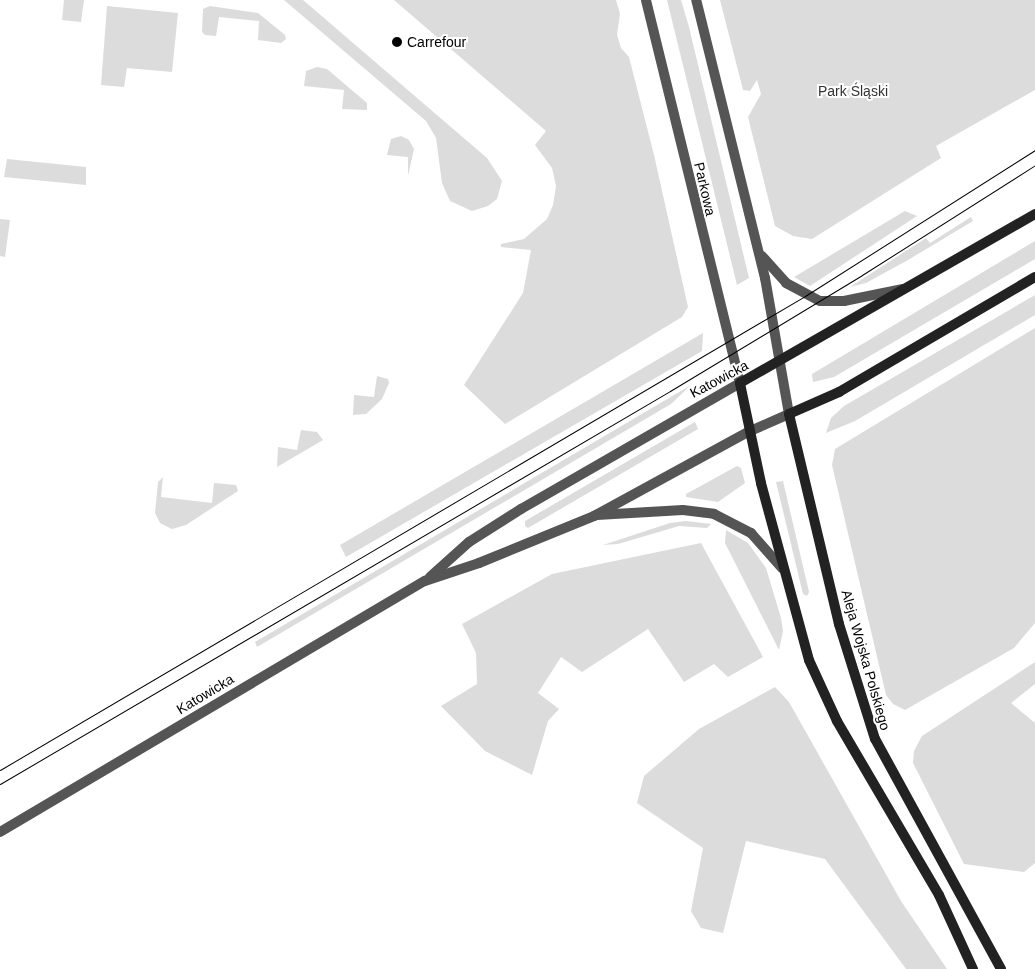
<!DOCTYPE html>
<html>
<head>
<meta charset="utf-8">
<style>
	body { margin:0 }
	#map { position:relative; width:1035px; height:969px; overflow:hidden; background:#fff; font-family:Helvetica,sans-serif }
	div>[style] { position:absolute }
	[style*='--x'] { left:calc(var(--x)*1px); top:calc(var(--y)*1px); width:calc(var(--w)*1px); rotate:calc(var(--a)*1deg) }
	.green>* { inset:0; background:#dcdcdc }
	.tertiary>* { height:10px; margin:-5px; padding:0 5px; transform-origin:5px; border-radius:5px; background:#555 }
	.secondary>* { height:10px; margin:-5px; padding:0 5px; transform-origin:5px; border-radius:5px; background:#222 }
	.tram>* { height:1px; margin:-0.5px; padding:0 0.5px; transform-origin:0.5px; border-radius:0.5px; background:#000 }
	.dots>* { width:14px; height:14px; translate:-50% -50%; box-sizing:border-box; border:2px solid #fff; border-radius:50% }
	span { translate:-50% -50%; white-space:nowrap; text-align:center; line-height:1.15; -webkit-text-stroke:4px #fff; paint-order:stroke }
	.poi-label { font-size:14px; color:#000 }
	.left { translate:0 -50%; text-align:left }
	.park-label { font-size:14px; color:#333 }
	.street-label { font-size:14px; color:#000 }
</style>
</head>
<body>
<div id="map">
	<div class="green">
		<div style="clip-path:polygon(64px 0,84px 0,81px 22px,62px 20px)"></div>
		<div style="clip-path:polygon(284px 0,303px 0,487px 158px,502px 181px,497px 199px,488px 206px,472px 211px,450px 201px,442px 183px,436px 138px,426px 121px)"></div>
		<div style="clip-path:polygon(394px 0,616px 0,620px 14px,617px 35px,621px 48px,629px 57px,654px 155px,688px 307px,682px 317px,505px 424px,464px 385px,523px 293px,531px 250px,501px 247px,501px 244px,524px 239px,547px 219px,553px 205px,556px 186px,552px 168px,535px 145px,546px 131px)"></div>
		<div style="clip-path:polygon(667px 0,681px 0,689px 27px,749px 278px,737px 285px)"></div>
		<div style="clip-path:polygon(720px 0,1035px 0,1035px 90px,936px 146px,941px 158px,812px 239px,793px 236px,775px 226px,748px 117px,761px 94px,757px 80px,750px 91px,743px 90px)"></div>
		<div style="clip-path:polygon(107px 6px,178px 13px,172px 72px,127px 68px,124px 87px,101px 85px)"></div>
		<div style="clip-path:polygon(210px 6px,258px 13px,285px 35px,286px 39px,281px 43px,258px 40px,259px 21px,219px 17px,216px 36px,205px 35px,202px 32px,203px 9px)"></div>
		<div style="clip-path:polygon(317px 67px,327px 69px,367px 103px,367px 110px,342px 109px,344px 90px,304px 86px,306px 71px)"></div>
		<div style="clip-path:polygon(401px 136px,409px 140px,414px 149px,408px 176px,408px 157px,387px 155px,391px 139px)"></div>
		<div style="clip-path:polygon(7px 159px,86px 167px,86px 185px,4px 177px)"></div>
		<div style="clip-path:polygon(905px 211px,917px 216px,810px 286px,794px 277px)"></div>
		<div style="clip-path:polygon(971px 217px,973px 221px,908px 260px,866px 283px,850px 287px,926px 238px,930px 243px)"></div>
		<div style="clip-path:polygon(0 219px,10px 220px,5px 257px,0 256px)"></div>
		<div style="clip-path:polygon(1035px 241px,1035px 259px,834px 377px,813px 382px,812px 374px)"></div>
		<div style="clip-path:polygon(1035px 295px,1035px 315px,855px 421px,826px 433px,831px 418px,844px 406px)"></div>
		<div style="clip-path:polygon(1035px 328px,1035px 623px,1014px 648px,905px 710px,893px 704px,886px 695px,832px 465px,835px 449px)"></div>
		<div style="clip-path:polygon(703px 333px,702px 351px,346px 557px,340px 545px)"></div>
		<div style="clip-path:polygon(377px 376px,388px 379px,389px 383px,382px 399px,366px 414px,353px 415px,354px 395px,374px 397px)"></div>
		<div style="clip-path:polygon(691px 385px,671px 404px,257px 647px,255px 642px)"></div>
		<div style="clip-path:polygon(695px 422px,698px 429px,528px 528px,525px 526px,525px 521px)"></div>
		<div style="clip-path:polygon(301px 430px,317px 432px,323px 440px,277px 467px,278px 447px,297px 450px)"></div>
		<div style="clip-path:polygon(737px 466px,741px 468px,745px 483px,718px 502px,686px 497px,686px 494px)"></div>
		<div style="clip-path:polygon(163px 477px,161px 497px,212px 503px,214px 483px,236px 485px,238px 491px,186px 525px,172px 529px,160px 523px,155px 513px,158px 482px)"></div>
		<div style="clip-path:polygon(783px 481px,809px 592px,807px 596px,803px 594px,776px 482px)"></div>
		<div style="clip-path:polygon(686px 521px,711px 524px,707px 528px,679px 526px,618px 544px,603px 545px,670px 523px)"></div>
		<div style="clip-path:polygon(726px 530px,748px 543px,766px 568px,781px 618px,783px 631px,779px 650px,725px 543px)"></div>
		<div style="clip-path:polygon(701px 543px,763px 657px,728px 677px,714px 664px,684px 682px,648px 629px,582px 672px,561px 657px,538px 693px,559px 709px,548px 721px,532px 775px,485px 751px,441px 706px,477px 684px,476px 653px,462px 624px,552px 574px)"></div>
		<div style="clip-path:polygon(1035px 662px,1035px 684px,1011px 703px,1035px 723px,1035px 863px,1024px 872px,964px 864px,913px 763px,914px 751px,922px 736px)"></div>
		<div style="clip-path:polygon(775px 687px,789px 702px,901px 901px,947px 969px,906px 969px,825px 859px,746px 841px,723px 933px,701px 928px,691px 911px,703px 848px,637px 803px,644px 776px,699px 729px)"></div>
	</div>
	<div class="tertiary">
		<div style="--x:762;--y:256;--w:36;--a:48"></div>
		<div style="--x:786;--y:283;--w:38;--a:28"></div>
		<div style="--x:820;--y:301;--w:24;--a:0"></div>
		<div style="--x:844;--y:301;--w:59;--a:-11.7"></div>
		<div style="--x:597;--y:515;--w:86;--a:-3.3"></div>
		<div style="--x:683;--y:510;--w:31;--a:7"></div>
		<div style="--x:714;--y:514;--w:42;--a:27.2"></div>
		<div style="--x:751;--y:533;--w:47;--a:48.5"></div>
		<div style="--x:430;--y:577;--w:52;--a:-41.9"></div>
		<div style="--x:469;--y:542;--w:62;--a:-32.4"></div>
		<div style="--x:521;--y:509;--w:253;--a:-29.9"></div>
		<div style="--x:740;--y:383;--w:394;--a:-103.8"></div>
		<div style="--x:0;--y:832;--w:494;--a:-30.6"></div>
		<div style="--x:425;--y:581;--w:57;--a:-18.4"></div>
		<div style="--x:479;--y:563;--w:124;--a:-22.2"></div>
		<div style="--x:594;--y:516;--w:175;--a:-28.6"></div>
		<div style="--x:748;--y:432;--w:45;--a:-23.7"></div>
		<div style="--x:789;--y:414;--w:138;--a:-100"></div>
		<div style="--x:765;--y:278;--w:286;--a:-103.9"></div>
	</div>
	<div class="secondary">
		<div style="--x:973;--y:969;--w:81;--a:-114.7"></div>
		<div style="--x:939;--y:895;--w:202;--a:-120.4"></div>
		<div style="--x:837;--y:721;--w:67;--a:-114.7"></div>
		<div style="--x:809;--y:660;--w:183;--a:-105.2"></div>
		<div style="--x:761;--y:483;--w:102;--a:-101.9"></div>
		<div style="--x:740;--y:383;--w:340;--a:-29.8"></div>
		<div style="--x:1001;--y:969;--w:262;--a:-118.7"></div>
		<div style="--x:875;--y:739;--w:121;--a:-107.4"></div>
		<div style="--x:839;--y:624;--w:216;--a:-103.4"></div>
		<div style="--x:789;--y:414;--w:55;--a:-23.7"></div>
		<div style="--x:839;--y:392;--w:227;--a:-30.4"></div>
	</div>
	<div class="tram">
		<div style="--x:0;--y:770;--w:934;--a:-30.49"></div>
		<div style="--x:805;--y:296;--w:272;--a:-32.4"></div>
		<div style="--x:0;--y:784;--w:777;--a:-30.39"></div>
		<div style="--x:670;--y:391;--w:224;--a:-31.1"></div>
		<div style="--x:862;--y:275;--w:205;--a:-32.4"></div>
	</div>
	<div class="dots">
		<div style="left:397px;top:42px;background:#000"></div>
	</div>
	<div class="poi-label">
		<span class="left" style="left:407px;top:42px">Carrefour</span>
	</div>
	<div class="park-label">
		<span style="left:853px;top:91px">Park Śląski</span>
	</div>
	<div class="street-label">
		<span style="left:705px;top:189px;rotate:77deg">Parkowa</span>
		<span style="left:719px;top:379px;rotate:-28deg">Katowicka</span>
		<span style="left:866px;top:660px;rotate:74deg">Aleja Wojska Polskiego</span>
		<span style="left:205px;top:694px;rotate:-31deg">Katowicka</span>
	</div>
</div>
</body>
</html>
